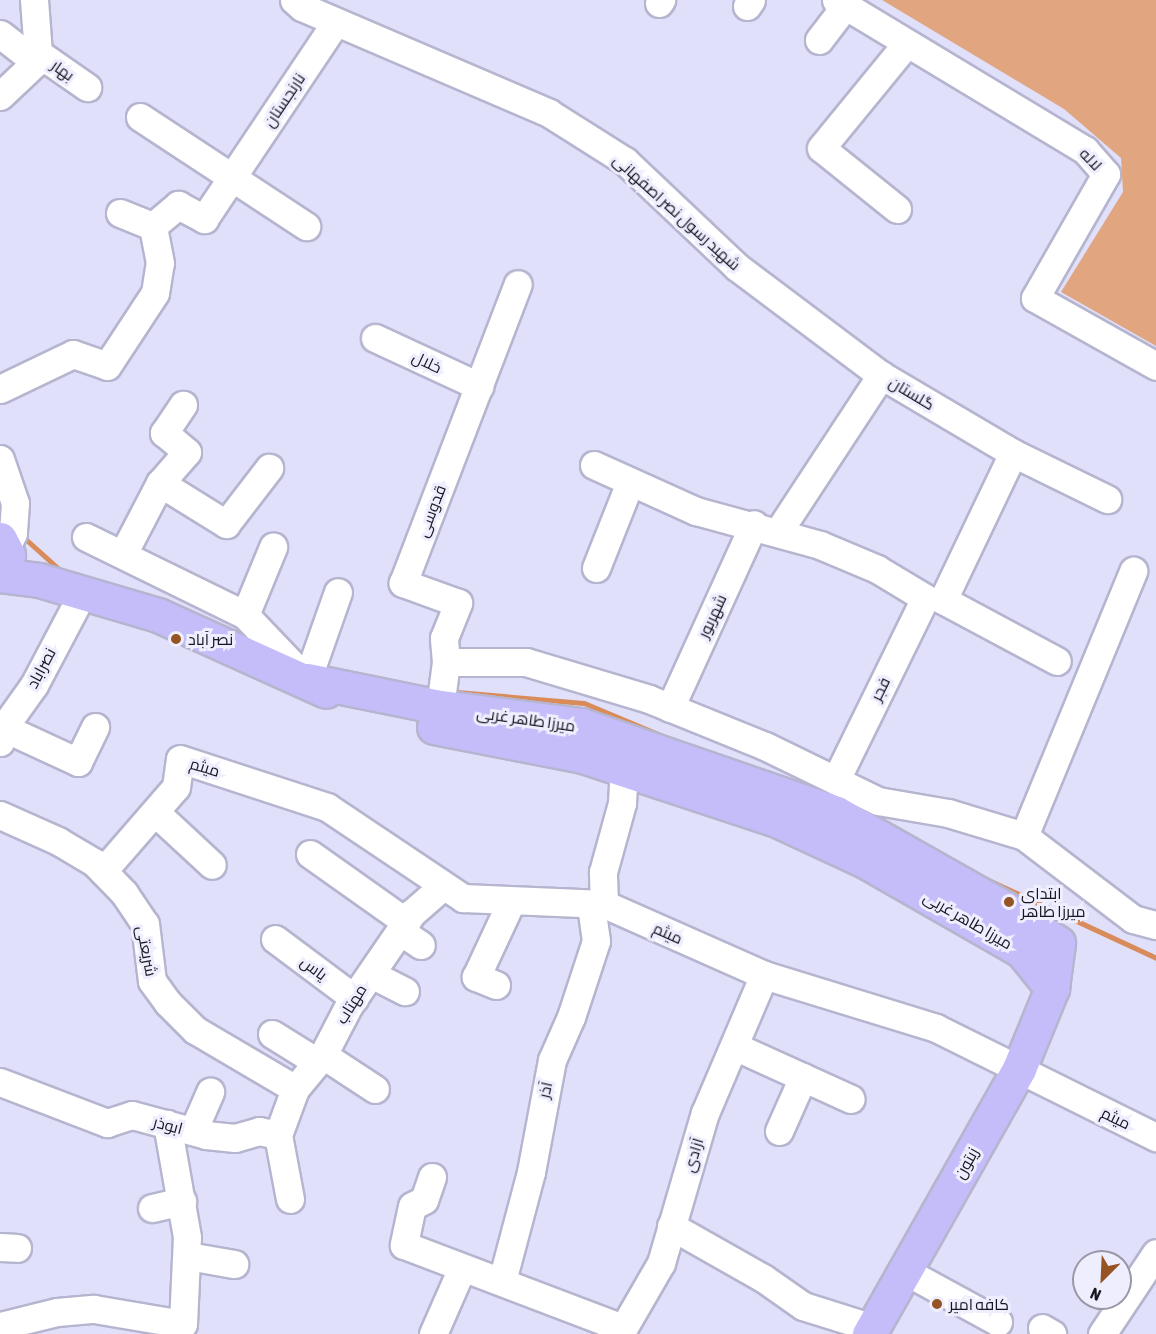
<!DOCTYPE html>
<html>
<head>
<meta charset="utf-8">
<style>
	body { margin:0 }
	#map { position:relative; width:1156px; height:1334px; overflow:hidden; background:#e0e0fb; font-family:"Asap Condensed",Cairo,sans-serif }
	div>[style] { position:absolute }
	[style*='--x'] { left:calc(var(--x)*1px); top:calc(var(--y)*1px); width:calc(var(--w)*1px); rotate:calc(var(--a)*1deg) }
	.green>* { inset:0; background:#e1a57f }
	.stream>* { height:5px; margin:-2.5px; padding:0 2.5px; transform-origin:2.5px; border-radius:2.5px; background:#d98b59 }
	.roads { filter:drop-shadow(2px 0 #b6b5cf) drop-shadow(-2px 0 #b6b5cf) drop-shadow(0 2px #b6b5cf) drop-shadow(0 -2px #b6b5cf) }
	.minor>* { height:27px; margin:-13.5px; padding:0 13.5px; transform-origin:13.5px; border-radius:13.5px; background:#fff }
	.major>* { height:33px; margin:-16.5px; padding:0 16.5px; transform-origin:16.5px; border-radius:16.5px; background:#c4bdfa }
	.dots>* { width:16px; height:16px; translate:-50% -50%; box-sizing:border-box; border:3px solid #eef; border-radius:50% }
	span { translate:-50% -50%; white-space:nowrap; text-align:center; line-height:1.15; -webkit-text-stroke:6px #eef; paint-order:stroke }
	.street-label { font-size:16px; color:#171620 }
	.poi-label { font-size:16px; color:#171620 }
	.left { translate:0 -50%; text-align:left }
	.north { position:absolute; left:1072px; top:1250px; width:60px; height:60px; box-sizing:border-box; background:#eef; border:2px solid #9898a6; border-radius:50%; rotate:204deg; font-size:16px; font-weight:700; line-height:24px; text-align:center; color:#171620 }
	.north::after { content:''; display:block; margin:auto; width:21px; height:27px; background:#965323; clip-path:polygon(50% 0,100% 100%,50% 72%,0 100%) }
</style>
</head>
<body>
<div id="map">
	<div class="green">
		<div style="clip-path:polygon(882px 0,1156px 0,1156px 346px,1061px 292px,1123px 192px,1121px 158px,1064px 109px)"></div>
	</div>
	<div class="stream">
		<div style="--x:21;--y:535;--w:54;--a:42"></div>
		<div style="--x:457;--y:692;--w:127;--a:5"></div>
		<div style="--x:584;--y:703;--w:88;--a:22.8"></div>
		<div style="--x:984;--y:878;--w:190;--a:24.9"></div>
	</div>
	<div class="roads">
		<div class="minor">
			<div style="--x:294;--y:0;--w:11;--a:41"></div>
			<div style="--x:302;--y:7;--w:269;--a:23.2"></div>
			<div style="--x:549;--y:113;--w:90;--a:32.3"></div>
			<div style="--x:625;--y:161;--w:154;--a:43.4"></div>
			<div style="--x:737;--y:267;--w:180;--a:36.9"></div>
			<div style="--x:836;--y:0;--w:291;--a:31.1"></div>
			<div style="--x:1085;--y:150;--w:32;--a:49"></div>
			<div style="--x:1106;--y:174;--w:143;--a:119.8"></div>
			<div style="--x:1035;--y:298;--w:139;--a:29.3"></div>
			<div style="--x:659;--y:3;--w:4;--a:-56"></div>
			<div style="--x:747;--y:6;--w:7;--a:-56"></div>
			<div style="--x:0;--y:34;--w:46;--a:37.9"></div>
			<div style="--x:819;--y:40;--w:43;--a:-52.6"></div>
			<div style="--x:38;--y:53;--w:60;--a:34.8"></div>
			<div style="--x:0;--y:96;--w:50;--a:-43.4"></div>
			<div style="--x:36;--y:62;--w:9;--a:-77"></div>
			<div style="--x:38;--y:53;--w:53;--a:-94.3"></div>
			<div style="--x:140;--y:117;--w:199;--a:33.3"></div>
			<div style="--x:897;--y:209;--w:97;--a:-141.2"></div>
			<div style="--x:821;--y:148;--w:134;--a:-50.7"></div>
			<div style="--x:120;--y:213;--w:35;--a:22"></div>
			<div style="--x:375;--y:338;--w:115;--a:24.8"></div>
			<div style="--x:0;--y:389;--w:81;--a:-25.6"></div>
			<div style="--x:73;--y:354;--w:36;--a:19"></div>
			<div style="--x:107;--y:366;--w:87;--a:-56.7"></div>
			<div style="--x:155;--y:293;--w:30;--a:-81"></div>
			<div style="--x:160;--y:263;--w:38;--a:-101"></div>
			<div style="--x:153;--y:226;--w:33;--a:-40"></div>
			<div style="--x:178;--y:205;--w:30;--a:28"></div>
			<div style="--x:204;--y:219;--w:237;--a:-56.2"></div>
			<div style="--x:1013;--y:453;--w:163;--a:115.5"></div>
			<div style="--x:943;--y:600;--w:129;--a:28.2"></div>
			<div style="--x:0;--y:459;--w:46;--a:71.2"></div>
			<div style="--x:15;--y:503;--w:30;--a:94"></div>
			<div style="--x:13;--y:533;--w:17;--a:115"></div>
			<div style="--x:594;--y:465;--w:112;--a:24.3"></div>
			<div style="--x:696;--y:511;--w:129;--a:15.3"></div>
			<div style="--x:820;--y:545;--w:62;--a:22.8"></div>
			<div style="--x:877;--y:569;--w:56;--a:31.1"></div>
			<div style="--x:925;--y:598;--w:203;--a:116.1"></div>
			<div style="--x:160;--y:483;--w:41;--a:-48.9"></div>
			<div style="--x:187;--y:452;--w:30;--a:-140"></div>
			<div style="--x:164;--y:433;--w:34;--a:-56"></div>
			<div style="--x:778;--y:532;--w:188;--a:-56.7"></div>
			<div style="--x:881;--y:375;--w:153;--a:30.6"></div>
			<div style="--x:1013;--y:453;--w:105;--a:26.1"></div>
			<div style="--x:86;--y:537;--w:177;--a:26.1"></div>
			<div style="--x:245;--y:615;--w:90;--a:46.4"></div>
			<div style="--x:307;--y:680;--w:93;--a:-70.6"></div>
			<div style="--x:123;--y:554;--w:80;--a:-62.5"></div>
			<div style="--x:160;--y:483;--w:78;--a:31.8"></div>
			<div style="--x:226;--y:524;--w:71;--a:-52.5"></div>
			<div style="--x:596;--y:568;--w:92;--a:-68.4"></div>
			<div style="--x:245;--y:615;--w:74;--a:-67.6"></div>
			<div style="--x:446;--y:662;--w:80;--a:0"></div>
			<div style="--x:526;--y:662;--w:128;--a:16.7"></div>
			<div style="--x:649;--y:699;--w:125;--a:22.1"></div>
			<div style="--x:765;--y:746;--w:126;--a:26"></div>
			<div style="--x:878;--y:801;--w:71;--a:9.7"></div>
			<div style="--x:948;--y:813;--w:79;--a:16.8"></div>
			<div style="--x:1024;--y:836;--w:137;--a:37.3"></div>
			<div style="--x:1133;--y:919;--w:24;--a:15"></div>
			<div style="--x:440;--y:707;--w:45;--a:-82.4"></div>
			<div style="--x:446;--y:662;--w:24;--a:-95"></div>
			<div style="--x:444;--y:638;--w:38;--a:-68"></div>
			<div style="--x:458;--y:603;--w:59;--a:-160"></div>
			<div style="--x:403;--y:583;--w:320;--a:-69"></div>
			<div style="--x:670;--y:708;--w:202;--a:-65.5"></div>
			<div style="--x:0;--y:726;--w:86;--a:24.8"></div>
			<div style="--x:78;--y:762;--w:39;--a:-64"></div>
			<div style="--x:0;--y:742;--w:16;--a:-75"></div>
			<div style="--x:4;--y:727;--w:52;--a:-54.5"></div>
			<div style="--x:34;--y:685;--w:103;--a:-62.2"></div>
			<div style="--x:156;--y:813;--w:76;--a:42.9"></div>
			<div style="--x:0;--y:815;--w:64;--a:24.1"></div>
			<div style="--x:58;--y:841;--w:43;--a:30.7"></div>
			<div style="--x:95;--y:863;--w:42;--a:46"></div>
			<div style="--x:124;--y:893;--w:37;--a:56"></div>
			<div style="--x:145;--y:924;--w:57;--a:83"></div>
			<div style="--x:152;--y:981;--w:27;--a:54"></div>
			<div style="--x:168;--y:1003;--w:38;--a:45"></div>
			<div style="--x:195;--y:1030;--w:116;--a:30.5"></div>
			<div style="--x:1024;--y:836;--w:287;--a:-67.6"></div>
			<div style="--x:310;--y:854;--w:118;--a:35.3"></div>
			<div style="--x:103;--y:871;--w:111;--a:-49"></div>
			<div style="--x:176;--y:787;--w:28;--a:-82"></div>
			<div style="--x:180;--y:759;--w:155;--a:18.1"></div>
			<div style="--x:327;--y:807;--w:164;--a:33.8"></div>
			<div style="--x:463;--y:898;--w:141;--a:2.4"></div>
			<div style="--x:604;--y:904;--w:175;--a:23.9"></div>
			<div style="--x:764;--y:975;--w:180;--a:17.1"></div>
			<div style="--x:936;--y:1028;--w:246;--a:26.4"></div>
			<div style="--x:604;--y:904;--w:32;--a:-92"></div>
			<div style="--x:603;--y:872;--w:72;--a:-74.6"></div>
			<div style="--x:622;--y:803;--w:33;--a:-87"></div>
			<div style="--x:400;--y:931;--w:25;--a:34"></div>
			<div style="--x:275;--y:939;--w:99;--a:36.8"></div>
			<div style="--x:371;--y:974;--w:38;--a:27"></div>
			<div style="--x:496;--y:985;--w:22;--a:-158"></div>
			<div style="--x:476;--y:977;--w:83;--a:-65"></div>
			<div style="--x:272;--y:1034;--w:53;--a:31.9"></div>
			<div style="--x:734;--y:1046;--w:128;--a:24.4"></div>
			<div style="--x:323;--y:1055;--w:62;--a:33.2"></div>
			<div style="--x:0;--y:1082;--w:115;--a:21"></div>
			<div style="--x:107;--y:1123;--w:26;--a:-18"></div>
			<div style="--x:132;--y:1115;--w:77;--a:15.1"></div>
			<div style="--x:206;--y:1135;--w:29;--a:6"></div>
			<div style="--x:235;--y:1138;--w:25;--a:-16"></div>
			<div style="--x:259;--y:1131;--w:19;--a:12"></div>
			<div style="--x:278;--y:1135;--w:65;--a:79.4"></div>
			<div style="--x:193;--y:1131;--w:43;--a:-66.4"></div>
			<div style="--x:779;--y:1131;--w:59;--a:-66"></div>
			<div style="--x:278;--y:1135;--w:49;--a:-69.7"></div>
			<div style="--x:295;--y:1089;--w:44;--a:-50.5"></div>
			<div style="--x:323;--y:1055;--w:56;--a:-62.5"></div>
			<div style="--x:349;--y:1005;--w:112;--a:-55.6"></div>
			<div style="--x:412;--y:913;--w:41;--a:-41.1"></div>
			<div style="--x:432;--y:1177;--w:24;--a:109"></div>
			<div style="--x:424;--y:1200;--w:13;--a:153"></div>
			<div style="--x:412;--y:1206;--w:40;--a:102"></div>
			<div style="--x:404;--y:1245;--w:234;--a:20.8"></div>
			<div style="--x:152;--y:1208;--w:31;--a:-13"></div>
			<div style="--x:671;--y:1226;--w:106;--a:29.5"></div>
			<div style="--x:763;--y:1278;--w:49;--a:35"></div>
			<div style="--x:803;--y:1306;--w:73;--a:17.4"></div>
			<div style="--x:0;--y:1247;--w:17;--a:3"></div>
			<div style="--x:188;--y:1256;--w:47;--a:9.9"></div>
			<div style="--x:905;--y:1271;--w:106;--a:28.7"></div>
			<div style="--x:502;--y:1281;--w:113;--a:-75.1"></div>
			<div style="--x:531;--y:1172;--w:114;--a:-79.4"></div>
			<div style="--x:552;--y:1060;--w:47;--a:-66.2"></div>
			<div style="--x:571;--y:1017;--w:80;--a:-71.8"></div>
			<div style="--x:596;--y:941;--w:37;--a:-98"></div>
			<div style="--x:0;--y:1326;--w:59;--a:-13.8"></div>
			<div style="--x:57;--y:1312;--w:37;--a:-5"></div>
			<div style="--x:94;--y:1309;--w:90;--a:9.6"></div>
			<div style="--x:183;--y:1324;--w:87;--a:-87.4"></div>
			<div style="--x:187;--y:1237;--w:115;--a:-100"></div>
			<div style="--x:1042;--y:1328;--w:12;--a:31"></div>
			<div style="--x:433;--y:1334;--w:72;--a:-66.3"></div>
			<div style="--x:620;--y:1334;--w:82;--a:-60"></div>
			<div style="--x:661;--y:1263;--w:156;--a:-73.7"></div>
			<div style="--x:705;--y:1113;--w:150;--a:-66.9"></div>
			<div style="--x:1102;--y:1334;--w:97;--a:-56.3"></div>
		</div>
		<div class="major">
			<div style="--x:0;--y:539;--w:18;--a:63"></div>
			<div style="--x:8;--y:555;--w:18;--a:117"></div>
			<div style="--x:0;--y:575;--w:39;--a:7"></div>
			<div style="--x:39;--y:580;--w:124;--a:16.4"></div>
			<div style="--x:158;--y:615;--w:184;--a:24.3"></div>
			<div style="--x:307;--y:680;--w:136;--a:11.5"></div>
			<div style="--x:440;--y:707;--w:142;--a:7.3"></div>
			<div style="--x:581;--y:725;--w:270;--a:19"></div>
			<div style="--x:836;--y:813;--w:192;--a:29.4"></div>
			<div style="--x:1003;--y:907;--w:66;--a:33.2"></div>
			<div style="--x:1058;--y:943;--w:45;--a:97.6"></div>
			<div style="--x:1052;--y:988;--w:87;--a:112.2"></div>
			<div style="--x:1019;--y:1069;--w:305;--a:119.5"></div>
			<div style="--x:434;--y:727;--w:152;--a:11"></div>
			<div style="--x:583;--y:756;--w:206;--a:18.3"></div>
			<div style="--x:779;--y:821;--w:95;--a:24.9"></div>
			<div style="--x:865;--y:861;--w:181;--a:29.8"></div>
			<div style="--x:1022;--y:951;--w:48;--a:51"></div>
		</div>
	</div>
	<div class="dots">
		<div style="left:176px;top:639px;background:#965323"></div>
		<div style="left:1009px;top:902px;background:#965323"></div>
		<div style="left:937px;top:1304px;background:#965323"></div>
	</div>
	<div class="street-label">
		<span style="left:63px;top:70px;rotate:35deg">بهار</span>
		<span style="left:284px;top:100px;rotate:-56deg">نارنجستان</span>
		<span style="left:1091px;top:159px;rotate:46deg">لاله</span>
		<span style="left:677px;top:212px;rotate:42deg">شهید رسول نصر اصفهانی</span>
		<span style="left:427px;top:362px;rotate:25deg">خلال</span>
		<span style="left:912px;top:393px;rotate:31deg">گلستان</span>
		<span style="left:431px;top:511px;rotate:-69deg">قدوسی</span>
		<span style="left:712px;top:616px;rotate:-65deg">شهریور</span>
		<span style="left:41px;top:668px;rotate:-62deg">نصراباد</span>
		<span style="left:880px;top:689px;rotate:-64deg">فجر</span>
		<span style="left:526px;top:719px;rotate:8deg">میرزا طاهر غربی</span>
		<span style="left:205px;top:767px;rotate:17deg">میثم</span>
		<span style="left:968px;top:920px;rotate:30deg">میرزا طاهر غربی</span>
		<span style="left:668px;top:933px;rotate:24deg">میثم</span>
		<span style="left:147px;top:951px;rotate:79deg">شریعتی</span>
		<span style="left:314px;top:968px;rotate:37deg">یاس</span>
		<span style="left:351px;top:1004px;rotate:-58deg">مهتاب</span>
		<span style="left:545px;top:1090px;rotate:-77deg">آذر</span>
		<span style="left:1116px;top:1118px;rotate:26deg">میثم</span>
		<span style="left:168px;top:1125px;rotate:15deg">ابوذر</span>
		<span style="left:693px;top:1155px;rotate:-73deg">آزادی</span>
		<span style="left:966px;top:1163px;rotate:-61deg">زیتون</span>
	</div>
	<div class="poi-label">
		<span class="left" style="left:188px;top:639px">نصر آباد</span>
		<span class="left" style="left:1021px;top:902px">ابتدای<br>میرزا طاهر</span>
		<span class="left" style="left:949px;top:1304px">کافه امیر</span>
	</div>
	<div class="north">N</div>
</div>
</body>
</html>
